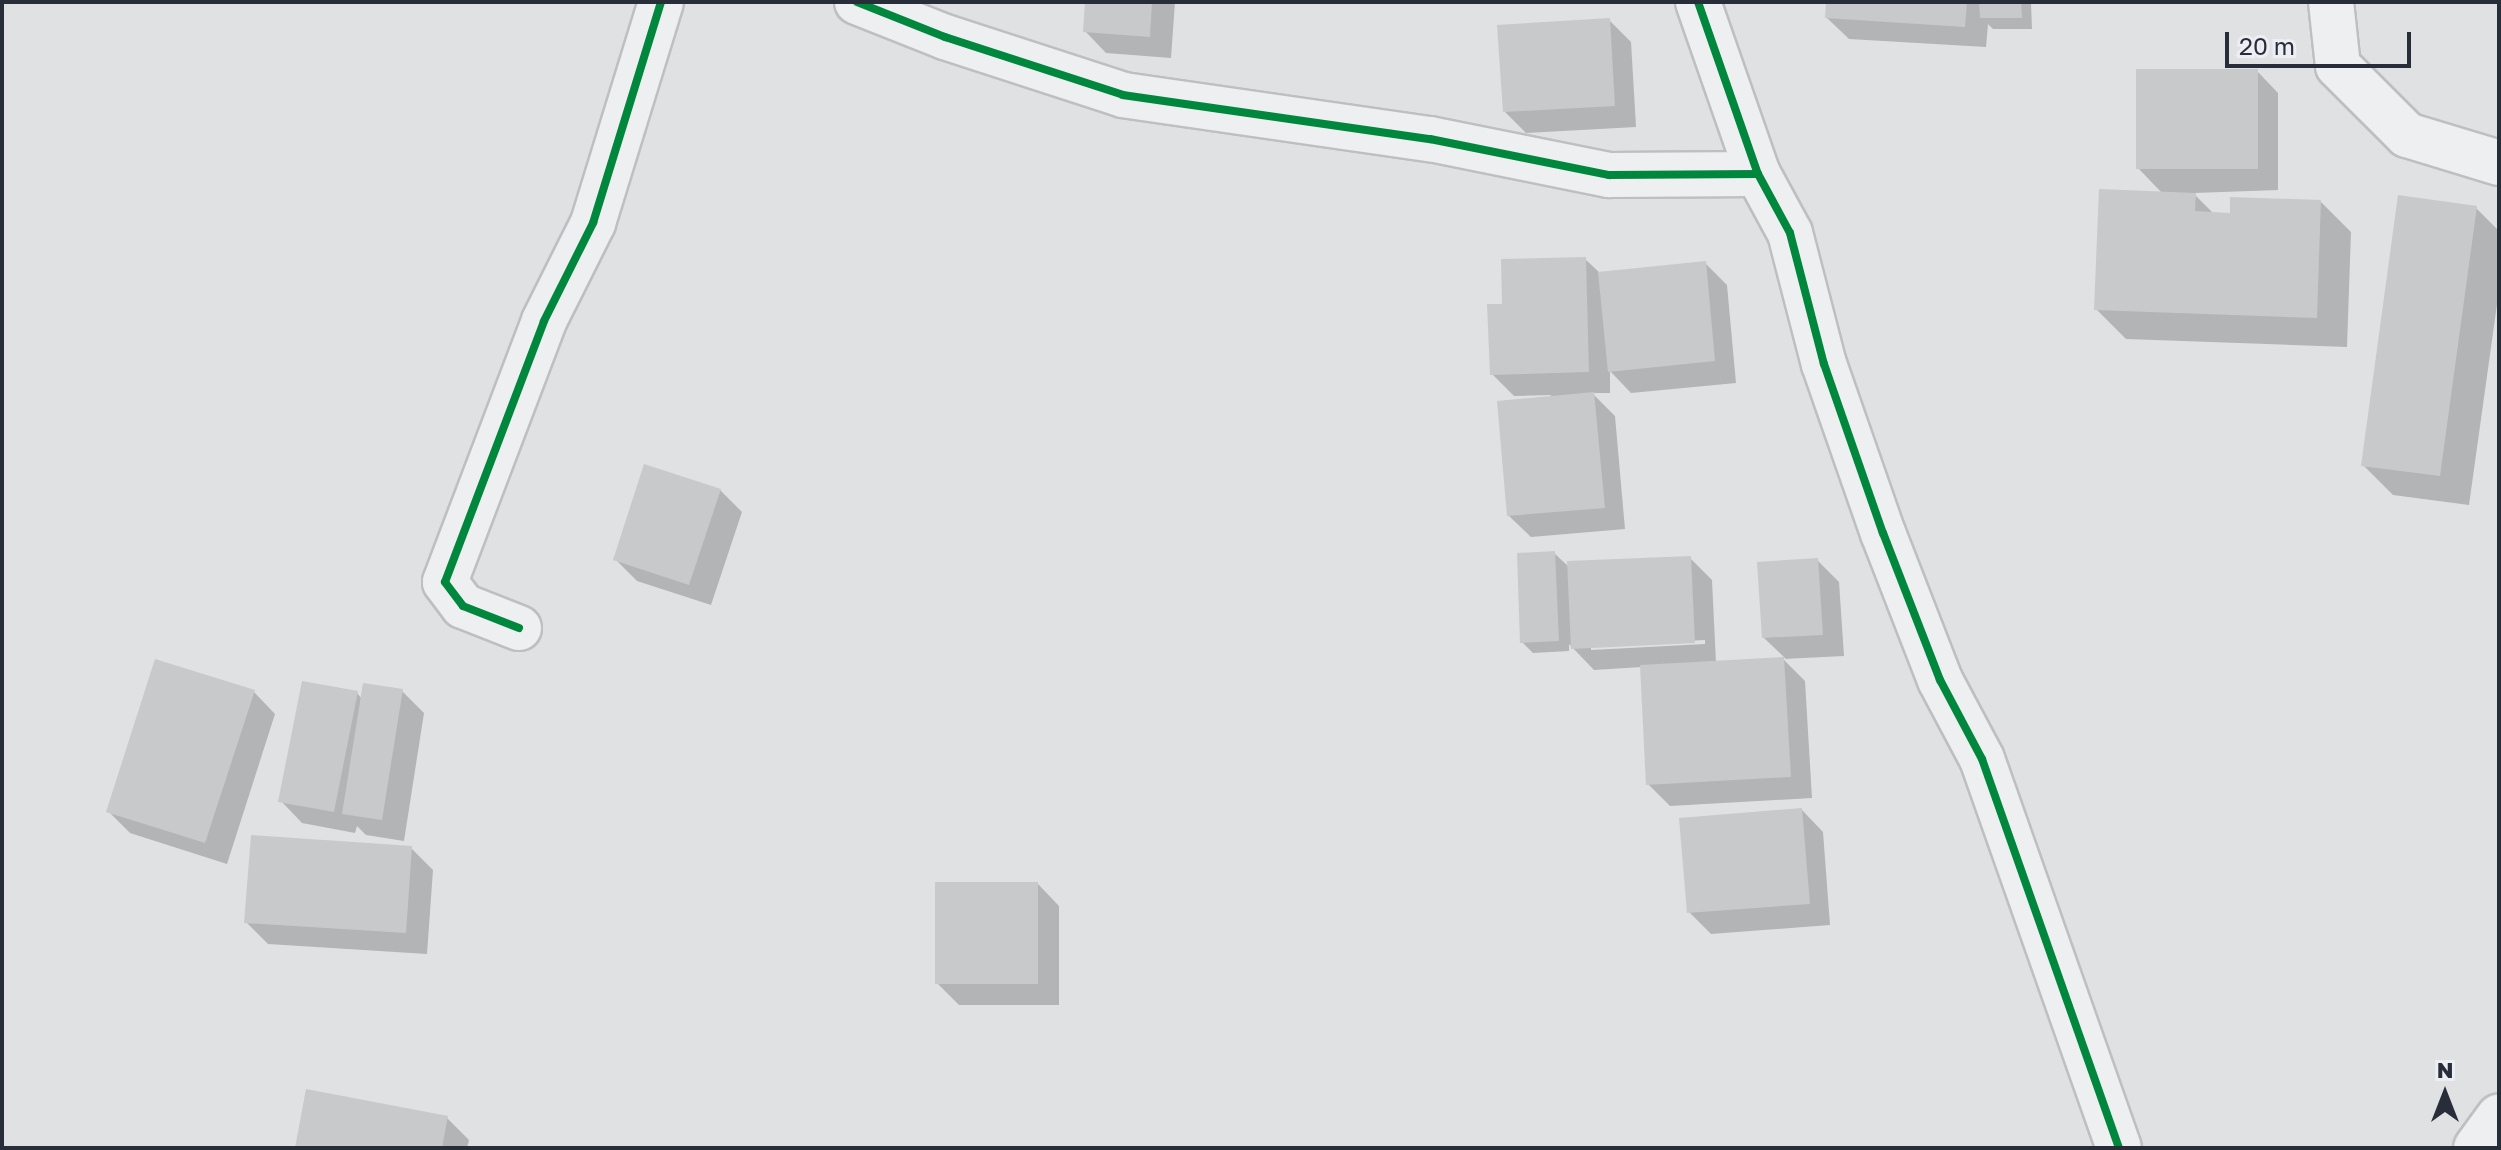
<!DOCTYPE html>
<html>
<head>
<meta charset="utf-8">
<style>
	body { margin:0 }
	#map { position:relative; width:2501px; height:1150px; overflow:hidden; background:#dfe1e3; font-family:"Golos Text",sans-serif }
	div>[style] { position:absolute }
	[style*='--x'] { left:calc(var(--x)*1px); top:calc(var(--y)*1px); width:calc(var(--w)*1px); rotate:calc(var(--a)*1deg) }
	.shadow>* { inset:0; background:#0003 }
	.building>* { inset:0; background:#c7c9cb }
	.roads { filter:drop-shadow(2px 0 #bdbfc1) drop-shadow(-2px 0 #bdbfc1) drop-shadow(0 2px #bdbfc1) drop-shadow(0 -2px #bdbfc1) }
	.minor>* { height:44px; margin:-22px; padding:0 22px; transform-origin:22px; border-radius:22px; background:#eeeff0 }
	.cycleway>* { height:8px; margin:-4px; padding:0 4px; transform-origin:4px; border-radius:4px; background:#00873e }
	span { translate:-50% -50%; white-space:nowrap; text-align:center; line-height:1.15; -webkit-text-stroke:7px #eceef3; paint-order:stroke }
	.frame { position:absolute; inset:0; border:4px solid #282e39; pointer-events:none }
	.north { position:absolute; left:2405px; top:1054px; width:80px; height:80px; -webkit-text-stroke:6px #eceef3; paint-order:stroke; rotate:0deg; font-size:22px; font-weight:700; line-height:32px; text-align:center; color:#282e39 }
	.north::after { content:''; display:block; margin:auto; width:28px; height:36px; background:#282e39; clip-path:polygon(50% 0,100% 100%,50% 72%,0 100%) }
	.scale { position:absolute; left:2225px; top:32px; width:186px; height:36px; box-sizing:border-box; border:4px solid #282e39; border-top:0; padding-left:10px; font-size:24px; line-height:28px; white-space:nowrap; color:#282e39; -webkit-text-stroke:6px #eceef3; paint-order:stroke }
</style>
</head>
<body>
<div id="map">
	<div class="shadow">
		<div style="clip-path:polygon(1087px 2px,1175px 2px,1171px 58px,1106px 53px,1085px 31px)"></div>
		<div style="clip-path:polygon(1828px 2px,2031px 2px,2032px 29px,1993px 29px,1988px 24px,1986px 47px,1849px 39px,1827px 18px)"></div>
		<div style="clip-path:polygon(1609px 20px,1631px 42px,1636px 127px,1526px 133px,1505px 112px)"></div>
		<div style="clip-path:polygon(2257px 71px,2278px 93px,2278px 190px,2166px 194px,2195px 195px,2214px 214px,2232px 215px,2321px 202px,2351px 232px,2347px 347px,2126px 339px,2096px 309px,2163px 194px,2138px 168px)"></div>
		<div style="clip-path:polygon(2476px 208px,2499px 231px,2499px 290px,2469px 505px,2393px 495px,2363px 465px)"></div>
		<div style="clip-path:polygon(1585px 259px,1600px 273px,1705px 263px,1727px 285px,1736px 383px,1631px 393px,1610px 371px,1610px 393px,1592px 393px,1615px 416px,1625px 529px,1531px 537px,1509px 516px,1551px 395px,1514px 396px,1492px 374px,1504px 306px)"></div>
		<div style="clip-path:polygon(720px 490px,742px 512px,711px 605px,637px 581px,615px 559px)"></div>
		<div style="clip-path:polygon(evenodd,1554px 553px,1569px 567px,1690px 558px,1712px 580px,1716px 663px,1786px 659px,1764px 638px,1817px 560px,1839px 582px,1844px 656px,1783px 659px,1805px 681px,1812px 798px,1670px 806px,1648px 784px,1642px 667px,1594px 670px,1569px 644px,1569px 651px,1533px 653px,1522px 642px,1554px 553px,1705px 640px,1705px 644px,1591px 650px,1591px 646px,1705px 640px)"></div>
		<div style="clip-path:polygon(402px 691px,424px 713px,404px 841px,366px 835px,357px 826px,355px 833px,302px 823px,281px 801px,357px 693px,362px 699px)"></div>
		<div style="clip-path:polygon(254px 692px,275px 714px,227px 864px,130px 833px,109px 812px)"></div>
		<div style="clip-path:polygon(1802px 810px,1823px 832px,1830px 925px,1711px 934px,1689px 912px)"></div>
		<div style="clip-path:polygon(411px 848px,433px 870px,427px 954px,268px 944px,246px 922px)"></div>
		<div style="clip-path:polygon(1038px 884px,1059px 906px,1059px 1005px,959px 1005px,937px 983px)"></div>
		<div style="clip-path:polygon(447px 1118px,469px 1140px,467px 1148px,297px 1148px)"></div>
	</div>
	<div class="building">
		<div style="clip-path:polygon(1085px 2px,1152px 2px,1150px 37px,1083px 32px)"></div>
		<div style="clip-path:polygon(1826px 2px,1967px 2px,1965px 27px,1825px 18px)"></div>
		<div style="clip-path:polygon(1979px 2px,2021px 2px,2022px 18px,1980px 18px)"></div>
		<div style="clip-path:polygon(1610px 18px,1615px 106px,1503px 112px,1497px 25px)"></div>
		<div style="clip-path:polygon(2136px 69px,2258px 69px,2258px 169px,2136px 169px)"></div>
		<div style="clip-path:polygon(2099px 189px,2196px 193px,2195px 211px,2230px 213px,2230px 197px,2321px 200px,2317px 318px,2094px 310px)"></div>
		<div style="clip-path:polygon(2398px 195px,2477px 206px,2440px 476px,2361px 466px)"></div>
		<div style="clip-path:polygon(1586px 257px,1589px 372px,1490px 375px,1487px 304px,1502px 304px,1501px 259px)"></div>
		<div style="clip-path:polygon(1706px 261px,1715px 361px,1608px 372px,1598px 272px)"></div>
		<div style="clip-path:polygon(1594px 392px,1605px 508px,1507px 516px,1497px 401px)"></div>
		<div style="clip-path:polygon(644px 464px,721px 489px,689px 585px,613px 560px)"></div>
		<div style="clip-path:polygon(1555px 551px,1559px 641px,1520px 643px,1517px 553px)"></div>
		<div style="clip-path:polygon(1691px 556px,1695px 643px,1571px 649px,1567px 561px)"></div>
		<div style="clip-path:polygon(1818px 558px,1823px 635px,1762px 638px,1757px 562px)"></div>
		<div style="clip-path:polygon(1784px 657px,1791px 777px,1646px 785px,1640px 665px)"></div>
		<div style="clip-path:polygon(155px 659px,255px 690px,205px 843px,106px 812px)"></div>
		<div style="clip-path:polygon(302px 681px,358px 691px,334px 812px,278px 802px)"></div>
		<div style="clip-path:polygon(363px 683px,403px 689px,382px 820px,342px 814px)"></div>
		<div style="clip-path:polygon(1802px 808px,1810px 904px,1687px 913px,1679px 818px)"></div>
		<div style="clip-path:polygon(251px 835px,412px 846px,406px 933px,244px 923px)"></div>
		<div style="clip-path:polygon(935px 882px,1038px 882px,1038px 984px,935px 984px)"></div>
		<div style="clip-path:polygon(306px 1089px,448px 1116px,442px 1148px,295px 1148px)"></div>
	</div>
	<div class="roads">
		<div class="minor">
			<div style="--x:857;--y:2;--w:95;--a:21.7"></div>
			<div style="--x:945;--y:37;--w:187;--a:18"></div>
			<div style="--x:1123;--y:95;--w:310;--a:8.2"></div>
			<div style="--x:1430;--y:139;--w:183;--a:11.4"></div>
			<div style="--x:1609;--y:175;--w:149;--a:-0.4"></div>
			<div style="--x:1698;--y:2;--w:182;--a:70.8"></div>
			<div style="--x:1758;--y:174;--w:67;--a:61.5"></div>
			<div style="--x:1790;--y:233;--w:135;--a:75.5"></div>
			<div style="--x:1824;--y:364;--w:179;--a:70.8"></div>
			<div style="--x:1883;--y:533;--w:158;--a:68.8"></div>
			<div style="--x:1940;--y:680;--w:89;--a:62"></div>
			<div style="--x:1982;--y:759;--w:412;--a:70.6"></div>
			<div style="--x:2331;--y:2;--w:64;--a:83.8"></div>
			<div style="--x:2338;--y:66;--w:98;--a:45"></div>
			<div style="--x:2407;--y:135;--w:96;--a:16.9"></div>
			<div style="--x:519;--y:628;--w:60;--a:-158.6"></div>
			<div style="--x:463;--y:606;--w:30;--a:-127"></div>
			<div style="--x:445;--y:582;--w:279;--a:-69.2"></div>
			<div style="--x:544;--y:321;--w:110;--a:-63.4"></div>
			<div style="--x:593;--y:223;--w:231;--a:-72.9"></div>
			<div style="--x:2476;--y:1148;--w:39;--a:-54"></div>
		</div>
	</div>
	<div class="cycleway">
		<div style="--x:857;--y:2;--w:95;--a:21.7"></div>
		<div style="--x:945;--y:37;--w:187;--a:18"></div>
		<div style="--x:1123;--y:95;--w:310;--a:8.2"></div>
		<div style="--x:1430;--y:139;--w:183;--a:11.4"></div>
		<div style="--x:1609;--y:175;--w:149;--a:-0.4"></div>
		<div style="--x:1698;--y:2;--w:182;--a:70.8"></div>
		<div style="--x:1758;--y:174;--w:67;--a:61.5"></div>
		<div style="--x:1790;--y:233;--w:135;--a:75.5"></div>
		<div style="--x:1824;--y:364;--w:179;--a:70.8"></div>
		<div style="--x:1883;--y:533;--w:158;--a:68.8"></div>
		<div style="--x:1940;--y:680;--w:89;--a:62"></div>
		<div style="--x:1982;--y:759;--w:412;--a:70.6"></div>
		<div style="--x:519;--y:628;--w:60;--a:-158.6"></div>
		<div style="--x:463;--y:606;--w:30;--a:-127"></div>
		<div style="--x:445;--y:582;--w:279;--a:-69.2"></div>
		<div style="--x:544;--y:321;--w:110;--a:-63.4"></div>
		<div style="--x:593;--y:223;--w:231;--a:-72.9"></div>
	</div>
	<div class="frame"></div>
	<div class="north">N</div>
	<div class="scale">20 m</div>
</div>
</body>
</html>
